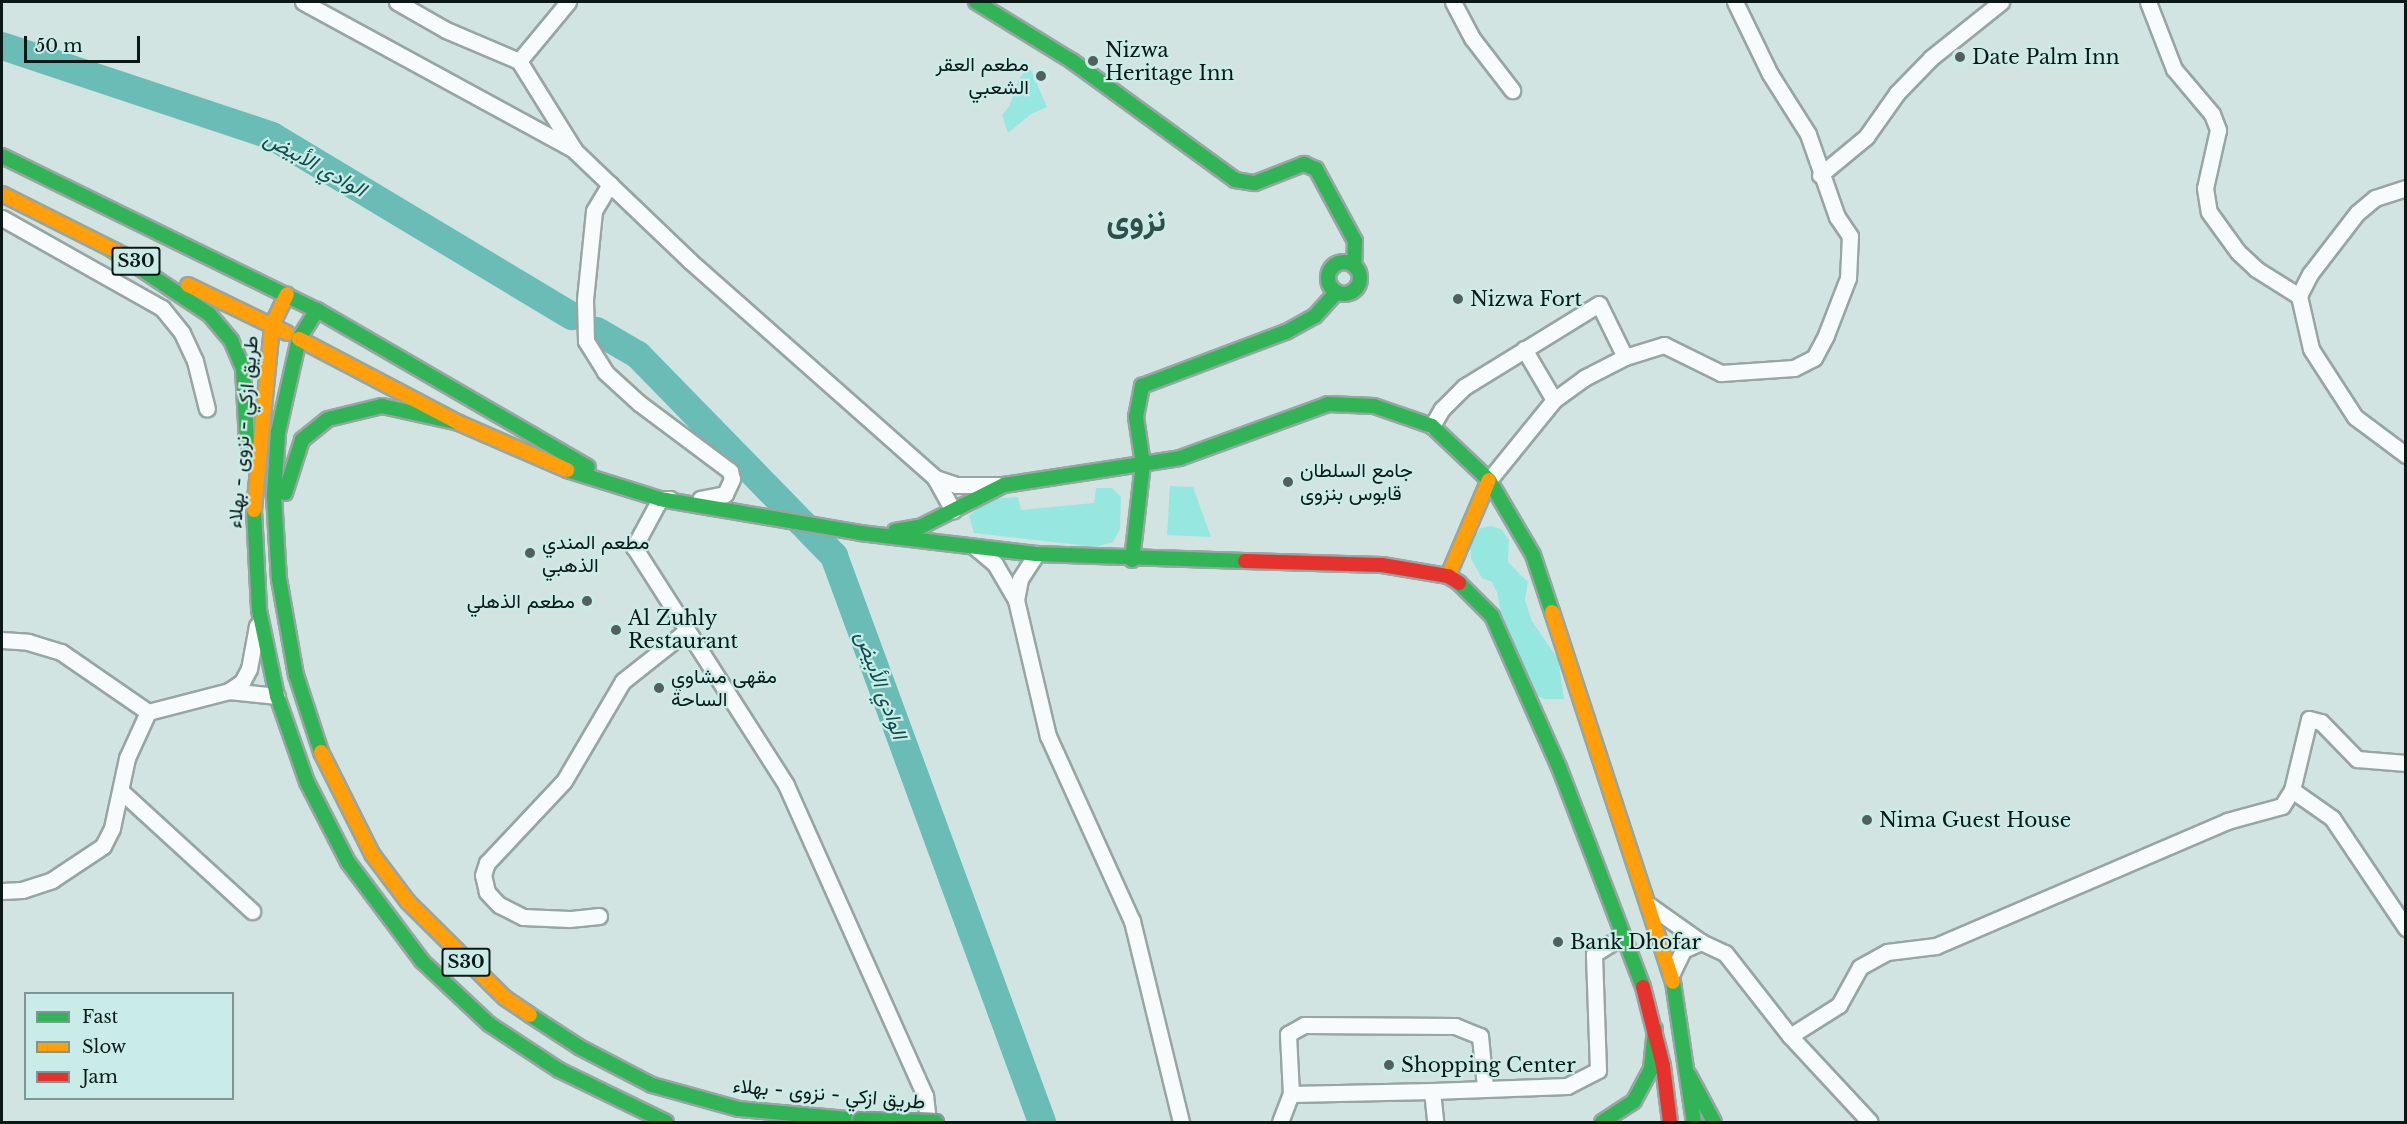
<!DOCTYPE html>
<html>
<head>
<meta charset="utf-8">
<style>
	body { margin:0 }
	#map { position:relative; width:2407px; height:1124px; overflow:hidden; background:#d2e4e2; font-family:"Libre Baskerville",Vazirmatn,serif }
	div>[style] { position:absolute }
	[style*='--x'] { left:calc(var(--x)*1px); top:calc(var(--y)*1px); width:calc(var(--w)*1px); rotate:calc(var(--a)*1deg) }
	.green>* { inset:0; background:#95e7e0 }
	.river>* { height:28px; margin:-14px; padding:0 14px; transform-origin:14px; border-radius:14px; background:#6abdb6 }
	.roads { filter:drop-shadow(2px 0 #97a5a3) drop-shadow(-2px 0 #97a5a3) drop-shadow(0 2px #97a5a3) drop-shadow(0 -2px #97a5a3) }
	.street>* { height:15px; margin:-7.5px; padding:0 7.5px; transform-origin:7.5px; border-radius:7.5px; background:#f8fbfb }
	.fast>* { height:14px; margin:-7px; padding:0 7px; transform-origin:7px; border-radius:7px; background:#30b455 }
	.fast>.ring { margin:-7px; padding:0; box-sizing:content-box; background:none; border:14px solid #30b455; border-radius:50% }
	.slow>* { height:14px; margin:-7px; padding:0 7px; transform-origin:7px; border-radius:7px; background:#ff9f0a }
	.jam>* { height:14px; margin:-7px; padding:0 7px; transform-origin:7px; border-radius:7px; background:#e5322d }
	.bridges { filter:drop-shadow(2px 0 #849b99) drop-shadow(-2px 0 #849b99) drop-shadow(0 2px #849b99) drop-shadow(0 -2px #849b99) }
	.fast-bridge>* { height:14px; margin:-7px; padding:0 7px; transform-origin:7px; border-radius:7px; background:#30b455 }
	.dots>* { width:16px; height:16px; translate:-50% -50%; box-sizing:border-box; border:3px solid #caece8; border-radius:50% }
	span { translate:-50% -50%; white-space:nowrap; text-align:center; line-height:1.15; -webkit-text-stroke:4.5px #caece8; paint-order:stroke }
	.shield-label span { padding:2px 4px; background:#caece8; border:2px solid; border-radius:4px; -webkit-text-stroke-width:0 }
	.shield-label { font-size:18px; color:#0b1816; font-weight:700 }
	.poi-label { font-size:20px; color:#0b1816 }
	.left { translate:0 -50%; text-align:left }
	.right { translate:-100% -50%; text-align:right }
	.street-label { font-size:20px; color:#0b1816 }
	.water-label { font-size:21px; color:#0c4e49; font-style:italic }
	.town-label { font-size:32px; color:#304e4a; font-weight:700 }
	.frame { position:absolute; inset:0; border:3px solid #0b1816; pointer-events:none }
	.legend { position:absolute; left:24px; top:992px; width:210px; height:108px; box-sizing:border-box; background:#caece8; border:2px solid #7e9794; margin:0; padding:8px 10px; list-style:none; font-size:18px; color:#0b1816 }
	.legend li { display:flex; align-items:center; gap:12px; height:30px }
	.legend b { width:30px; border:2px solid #7e9794 }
	.scale { position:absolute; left:24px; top:36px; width:116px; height:27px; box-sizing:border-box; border:3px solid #0b1816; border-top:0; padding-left:8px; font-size:18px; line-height:21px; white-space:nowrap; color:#0b1816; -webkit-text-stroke:4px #caece8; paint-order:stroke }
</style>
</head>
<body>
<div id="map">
	<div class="green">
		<div style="clip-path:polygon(1029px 66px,1047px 107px,1031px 114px,1008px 133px,1002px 115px,1009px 107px,1019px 79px)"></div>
		<div style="clip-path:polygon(1170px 486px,1193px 487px,1211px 537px,1167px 535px)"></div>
		<div style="clip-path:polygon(1096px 488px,1112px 488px,1121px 497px,1120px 529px,1113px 542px,1096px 547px,974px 533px,969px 516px,989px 499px,1018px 497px,1021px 510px,1094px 503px)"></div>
		<div style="clip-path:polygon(1490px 526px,1501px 529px,1509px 540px,1508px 562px,1528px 582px,1525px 600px,1532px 621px,1558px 659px,1564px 699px,1544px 699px,1536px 695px,1501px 612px,1497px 592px,1492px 582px,1482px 578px,1471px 559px,1470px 542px,1481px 528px)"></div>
	</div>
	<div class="river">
		<div style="--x:2;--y:46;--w:285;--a:18.4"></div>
		<div style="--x:272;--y:136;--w:350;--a:31"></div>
		<div style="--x:597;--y:331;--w:48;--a:30.3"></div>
		<div style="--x:638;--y:355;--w:281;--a:45.7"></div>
		<div style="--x:834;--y:556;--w:603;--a:69.82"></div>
	</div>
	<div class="roads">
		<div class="street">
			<div style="--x:303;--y:2;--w:309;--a:28.6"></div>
			<div style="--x:397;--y:2;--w:56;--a:29.7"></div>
			<div style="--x:446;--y:30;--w:79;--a:23"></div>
			<div style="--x:519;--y:61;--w:106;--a:58.1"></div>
			<div style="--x:575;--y:151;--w:159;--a:43.7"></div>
			<div style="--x:690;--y:261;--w:327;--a:41.5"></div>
			<div style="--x:935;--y:478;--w:22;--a:18"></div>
			<div style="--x:956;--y:485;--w:42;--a:0"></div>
			<div style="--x:1453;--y:2;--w:41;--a:62.2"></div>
			<div style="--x:1472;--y:38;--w:66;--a:52.4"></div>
			<div style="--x:2148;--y:2;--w:72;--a:68.8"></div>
			<div style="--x:2174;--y:69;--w:59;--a:49.8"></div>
			<div style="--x:2212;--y:114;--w:17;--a:69"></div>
			<div style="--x:2218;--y:130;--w:59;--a:102.6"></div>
			<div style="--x:2205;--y:188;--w:24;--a:81"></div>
			<div style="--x:2209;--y:212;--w:49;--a:54.1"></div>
			<div style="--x:2238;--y:252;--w:25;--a:43"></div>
			<div style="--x:2256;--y:269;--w:51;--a:32.1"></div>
			<div style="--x:519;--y:61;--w:77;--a:-50.3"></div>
			<div style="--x:1820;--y:175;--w:60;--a:-39.6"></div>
			<div style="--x:1866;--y:137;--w:54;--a:-54.8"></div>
			<div style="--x:1897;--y:93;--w:49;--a:-45.8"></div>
			<div style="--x:1931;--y:58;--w:90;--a:-38.7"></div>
			<div style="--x:610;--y:184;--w:31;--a:121"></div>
			<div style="--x:594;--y:211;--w:89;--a:95.8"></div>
			<div style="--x:585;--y:300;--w:41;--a:88.6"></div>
			<div style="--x:586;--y:341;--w:36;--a:58"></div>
			<div style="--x:605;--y:372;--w:46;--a:42.4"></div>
			<div style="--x:639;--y:403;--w:114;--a:36.8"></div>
			<div style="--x:730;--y:471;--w:8;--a:76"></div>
			<div style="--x:732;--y:479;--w:17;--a:115"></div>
			<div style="--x:725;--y:494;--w:25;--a:169"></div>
			<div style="--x:2406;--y:188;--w:33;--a:162"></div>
			<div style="--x:2375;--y:198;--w:23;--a:140"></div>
			<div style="--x:2357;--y:213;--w:77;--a:127.6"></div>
			<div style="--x:2310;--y:274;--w:25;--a:117"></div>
			<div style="--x:2299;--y:296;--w:54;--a:77.2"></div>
			<div style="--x:2311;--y:349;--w:81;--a:57.1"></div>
			<div style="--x:2355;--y:417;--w:64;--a:36.7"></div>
			<div style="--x:2;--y:218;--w:184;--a:29.4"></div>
			<div style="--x:162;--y:308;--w:32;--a:51"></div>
			<div style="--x:182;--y:333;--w:31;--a:65"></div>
			<div style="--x:195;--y:361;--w:49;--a:76"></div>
			<div style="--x:1524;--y:349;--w:59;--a:59.5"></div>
			<div style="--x:1432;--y:426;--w:20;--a:-60"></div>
			<div style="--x:1442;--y:409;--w:31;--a:-45"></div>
			<div style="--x:1464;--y:387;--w:158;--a:-31.6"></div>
			<div style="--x:1599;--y:304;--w:59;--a:63.9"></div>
			<div style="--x:935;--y:478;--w:37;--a:61"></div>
			<div style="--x:1489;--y:480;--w:103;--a:-50.9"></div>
			<div style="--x:1554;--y:400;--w:37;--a:-36"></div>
			<div style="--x:1584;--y:378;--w:46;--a:-27.1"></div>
			<div style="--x:1625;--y:357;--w:41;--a:-17.1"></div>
			<div style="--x:1664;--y:345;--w:64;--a:26.2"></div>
			<div style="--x:1721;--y:373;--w:73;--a:-3.9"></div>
			<div style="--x:1794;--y:368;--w:22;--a:-27"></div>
			<div style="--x:1814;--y:358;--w:26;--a:-62"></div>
			<div style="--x:1826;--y:335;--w:61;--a:-68.9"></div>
			<div style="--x:1848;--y:278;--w:42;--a:-87.3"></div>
			<div style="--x:1850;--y:236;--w:23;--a:-124"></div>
			<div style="--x:1837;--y:217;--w:88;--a:-109.3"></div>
			<div style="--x:1808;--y:134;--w:71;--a:-122.3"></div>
			<div style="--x:1770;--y:74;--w:80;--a:-115.9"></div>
			<div style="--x:670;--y:499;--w:10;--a:180"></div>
			<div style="--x:660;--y:499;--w:55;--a:118.4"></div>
			<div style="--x:634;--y:547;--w:282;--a:57.4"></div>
			<div style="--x:786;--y:785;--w:341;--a:65.9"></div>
			<div style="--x:925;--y:1096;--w:26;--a:83"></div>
			<div style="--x:976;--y:548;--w:25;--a:40"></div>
			<div style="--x:995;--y:564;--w:42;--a:59.7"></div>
			<div style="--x:1016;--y:600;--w:140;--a:76.8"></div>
			<div style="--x:1048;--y:736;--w:203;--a:65.6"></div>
			<div style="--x:1132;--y:921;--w:207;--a:76.3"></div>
			<div style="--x:1016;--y:600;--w:21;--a:-79"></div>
			<div style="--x:1020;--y:579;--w:30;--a:-57"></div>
			<div style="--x:2;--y:640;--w:26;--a:4"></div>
			<div style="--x:28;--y:642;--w:34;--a:17"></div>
			<div style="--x:61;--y:652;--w:106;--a:34.6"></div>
			<div style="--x:229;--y:691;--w:48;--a:5.9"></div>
			<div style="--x:2292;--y:790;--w:49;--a:35"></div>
			<div style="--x:2332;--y:818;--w:133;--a:56.1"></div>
			<div style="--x:121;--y:791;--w:178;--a:42.5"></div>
			<div style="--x:2;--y:891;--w:20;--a:-3"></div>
			<div style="--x:22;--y:890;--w:32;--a:-18"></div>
			<div style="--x:52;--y:880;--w:61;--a:-33.7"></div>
			<div style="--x:103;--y:846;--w:20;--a:-63"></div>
			<div style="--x:112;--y:828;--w:72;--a:-77.9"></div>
			<div style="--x:127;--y:758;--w:51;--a:-65.5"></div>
			<div style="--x:148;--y:712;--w:84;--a:-14.5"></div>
			<div style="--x:229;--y:691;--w:16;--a:-35"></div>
			<div style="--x:242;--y:682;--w:15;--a:-62"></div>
			<div style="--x:249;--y:669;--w:44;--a:-79.5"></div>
			<div style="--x:1649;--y:905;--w:64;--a:35.4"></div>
			<div style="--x:1701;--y:942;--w:26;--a:25"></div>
			<div style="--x:1725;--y:953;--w:105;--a:51.9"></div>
			<div style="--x:1790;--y:1036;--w:117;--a:47.1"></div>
			<div style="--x:599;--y:916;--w:30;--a:174"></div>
			<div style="--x:569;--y:919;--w:46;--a:-177.5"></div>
			<div style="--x:523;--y:917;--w:27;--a:-153"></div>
			<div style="--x:499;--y:905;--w:18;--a:-133"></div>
			<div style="--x:487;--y:892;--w:17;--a:-103"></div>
			<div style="--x:483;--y:875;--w:13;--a:-72"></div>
			<div style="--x:487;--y:863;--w:112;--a:-46.8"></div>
			<div style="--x:564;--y:781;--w:116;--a:-59.5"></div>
			<div style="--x:623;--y:681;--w:80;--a:-38.4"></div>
			<div style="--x:1671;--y:975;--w:28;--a:-64"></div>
			<div style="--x:1683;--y:950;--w:20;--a:-24"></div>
			<div style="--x:1790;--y:1036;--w:58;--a:-32.3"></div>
			<div style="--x:1839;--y:1005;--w:43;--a:-61.1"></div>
			<div style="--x:1860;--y:967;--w:31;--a:-29"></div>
			<div style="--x:1887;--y:952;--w:49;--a:-7"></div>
			<div style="--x:1936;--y:946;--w:317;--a:-23.2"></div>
			<div style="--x:2227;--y:821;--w:57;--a:-15.3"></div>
			<div style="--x:2282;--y:806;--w:19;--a:-58"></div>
			<div style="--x:2292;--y:790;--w:73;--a:-76.5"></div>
			<div style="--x:2309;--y:719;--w:12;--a:14"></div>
			<div style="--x:2321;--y:722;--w:52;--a:45.8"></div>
			<div style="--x:2357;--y:759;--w:49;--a:4.7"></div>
			<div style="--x:1432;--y:1091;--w:135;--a:-2.1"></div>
			<div style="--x:1567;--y:1086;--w:35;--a:-27"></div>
			<div style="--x:1598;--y:1070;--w:116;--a:-92"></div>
			<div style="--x:1594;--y:954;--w:34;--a:-32"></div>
			<div style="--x:1291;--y:1094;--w:60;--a:-92.9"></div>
			<div style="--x:1288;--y:1034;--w:18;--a:-29"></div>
			<div style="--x:1304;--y:1025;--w:151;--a:0.4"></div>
			<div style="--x:1455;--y:1026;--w:27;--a:22"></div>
			<div style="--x:1480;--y:1036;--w:51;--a:84.4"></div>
			<div style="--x:1280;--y:1122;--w:30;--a:-69"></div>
			<div style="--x:1291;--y:1094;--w:141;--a:-1.2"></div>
			<div style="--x:1432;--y:1091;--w:31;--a:84"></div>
		</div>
		<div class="fast">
			<div style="--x:976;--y:2;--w:113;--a:31.6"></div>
			<div style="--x:1072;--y:61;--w:202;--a:36.1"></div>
			<div style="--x:1235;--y:180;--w:20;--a:9"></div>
			<div style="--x:1255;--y:183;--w:53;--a:-21.2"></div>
			<div style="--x:1304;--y:164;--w:13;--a:23"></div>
			<div style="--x:1316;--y:169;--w:82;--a:61.6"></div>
			<div style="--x:1355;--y:241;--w:24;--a:92"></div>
			<div style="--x:2;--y:156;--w:351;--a:26.1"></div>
			<div style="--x:317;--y:310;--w:34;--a:122"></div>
			<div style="--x:299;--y:339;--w:95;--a:102.7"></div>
			<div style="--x:278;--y:432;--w:64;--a:93.6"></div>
			<div style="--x:274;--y:496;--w:83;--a:86.6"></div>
			<div style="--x:279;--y:579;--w:97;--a:80"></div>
			<div style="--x:296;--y:675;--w:81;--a:72"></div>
			<div style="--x:111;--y:249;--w:118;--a:33.6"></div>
			<div style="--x:209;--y:314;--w:34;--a:50"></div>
			<div style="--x:231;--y:340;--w:30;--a:67"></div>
			<div style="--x:243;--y:368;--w:75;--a:86.9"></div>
			<div class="ring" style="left:1328px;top:262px;width:18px;height:18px"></div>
			<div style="--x:317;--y:310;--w:313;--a:30.1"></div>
			<div style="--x:567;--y:470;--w:97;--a:17.3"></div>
			<div style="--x:660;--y:499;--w:203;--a:9.6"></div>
			<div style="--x:860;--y:533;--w:177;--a:6.8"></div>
			<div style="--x:1036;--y:554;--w:209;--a:1.9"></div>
			<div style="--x:285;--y:493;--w:56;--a:-72.2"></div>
			<div style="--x:302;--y:440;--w:33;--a:-39"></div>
			<div style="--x:328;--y:419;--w:56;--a:-13.5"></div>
			<div style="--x:382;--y:406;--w:79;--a:12.4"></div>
			<div style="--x:254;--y:510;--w:100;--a:87.1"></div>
			<div style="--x:259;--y:610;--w:88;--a:78.2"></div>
			<div style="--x:277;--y:696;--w:91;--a:70.8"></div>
			<div style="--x:307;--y:782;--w:90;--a:62.9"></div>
			<div style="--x:348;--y:862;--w:124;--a:53.2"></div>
			<div style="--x:422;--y:961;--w:92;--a:43.2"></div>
			<div style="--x:489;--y:1024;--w:84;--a:33.3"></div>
			<div style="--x:559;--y:1070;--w:119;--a:25.9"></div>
			<div style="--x:895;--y:531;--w:27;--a:-10"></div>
			<div style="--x:922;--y:526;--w:92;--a:-26.6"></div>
			<div style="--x:1004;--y:485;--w:178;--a:-8.7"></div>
			<div style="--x:1180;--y:458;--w:158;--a:-20"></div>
			<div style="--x:1328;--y:404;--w:46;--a:2.5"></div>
			<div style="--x:1374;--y:406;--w:61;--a:19"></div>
			<div style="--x:1432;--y:426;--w:79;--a:43.5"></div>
			<div style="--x:1489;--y:480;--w:87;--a:59.6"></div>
			<div style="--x:1533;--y:555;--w:60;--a:71.6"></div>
			<div style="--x:1132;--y:560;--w:97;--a:-83.5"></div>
			<div style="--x:1143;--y:464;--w:48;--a:-98.5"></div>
			<div style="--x:1136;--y:417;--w:32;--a:-79"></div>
			<div style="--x:1142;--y:386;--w:154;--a:-20.6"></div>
			<div style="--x:1286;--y:332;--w:33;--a:-29"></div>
			<div style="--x:1315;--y:316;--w:31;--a:-48"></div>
			<div style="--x:1459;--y:583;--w:47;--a:45"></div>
			<div style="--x:1492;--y:616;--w:165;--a:66.1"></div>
			<div style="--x:1559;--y:767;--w:235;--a:69.1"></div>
			<div style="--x:1673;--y:982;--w:142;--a:81.5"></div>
			<div style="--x:530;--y:1015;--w:59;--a:33.1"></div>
			<div style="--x:579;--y:1047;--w:82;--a:27.5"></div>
			<div style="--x:652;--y:1085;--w:90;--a:15.4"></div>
			<div style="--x:739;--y:1109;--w:121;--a:5.2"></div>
			<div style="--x:1689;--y:1075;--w:53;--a:62"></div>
			<div style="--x:1602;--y:1122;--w:38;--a:-33"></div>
			<div style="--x:1634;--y:1101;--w:36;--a:-62"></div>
			<div style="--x:1651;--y:1069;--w:40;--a:-84.3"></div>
		</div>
		<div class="slow">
			<div style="--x:2;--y:194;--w:136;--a:26.6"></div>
			<div style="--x:188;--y:285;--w:110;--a:25.9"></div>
			<div style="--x:299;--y:339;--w:181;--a:27.7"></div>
			<div style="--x:459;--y:423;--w:118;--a:23.5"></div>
			<div style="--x:254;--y:510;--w:186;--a:-84.4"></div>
			<div style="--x:272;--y:325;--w:34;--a:-64"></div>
			<div style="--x:1448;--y:576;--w:104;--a:-66.9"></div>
			<div style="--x:1552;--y:612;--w:389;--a:71.9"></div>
			<div style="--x:321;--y:752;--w:114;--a:63.4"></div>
			<div style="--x:372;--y:854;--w:60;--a:53.1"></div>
			<div style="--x:408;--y:902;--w:136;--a:44.7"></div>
			<div style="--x:505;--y:998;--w:30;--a:34"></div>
		</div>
		<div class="jam">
			<div style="--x:1245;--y:561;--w:137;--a:1.7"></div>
			<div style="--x:1382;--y:565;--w:67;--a:9.5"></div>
			<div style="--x:1448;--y:576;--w:13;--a:32"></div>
			<div style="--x:1643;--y:987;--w:81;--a:75.8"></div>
			<div style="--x:1663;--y:1066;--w:56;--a:82.9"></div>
		</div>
	</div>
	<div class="bridges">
		<div class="fast-bridge">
			<div style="--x:860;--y:1120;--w:76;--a:1.5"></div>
		</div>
	</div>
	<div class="dots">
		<div style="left:1960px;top:57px;background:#515f5d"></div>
		<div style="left:1093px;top:61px;background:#515f5d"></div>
		<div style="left:1041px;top:76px;background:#515f5d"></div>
		<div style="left:1458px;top:299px;background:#515f5d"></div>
		<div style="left:1288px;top:482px;background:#515f5d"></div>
		<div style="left:530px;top:553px;background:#515f5d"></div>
		<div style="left:587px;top:601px;background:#515f5d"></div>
		<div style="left:616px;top:630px;background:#515f5d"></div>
		<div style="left:659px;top:688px;background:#515f5d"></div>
		<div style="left:1867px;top:820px;background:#515f5d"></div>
		<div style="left:1558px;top:942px;background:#515f5d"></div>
		<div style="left:1389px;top:1065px;background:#515f5d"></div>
	</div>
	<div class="shield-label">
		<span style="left:136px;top:261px">S30</span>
		<span style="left:466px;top:962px">S30</span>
	</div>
	<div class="poi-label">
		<span class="left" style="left:1105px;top:62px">Nizwa<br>Heritage Inn</span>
		<span class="left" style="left:1972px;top:57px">Date Palm Inn</span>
		<span class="right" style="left:1029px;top:76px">مطعم العقر<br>الشعبي</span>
		<span class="left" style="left:1470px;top:299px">Nizwa Fort</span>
		<span class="left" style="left:1300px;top:482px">جامع السلطان<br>قابوس بنزوى</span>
		<span class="left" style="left:542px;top:554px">مطعم المندي<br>الذهبي</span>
		<span class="right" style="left:575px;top:601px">مطعم الذهلي</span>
		<span class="left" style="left:628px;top:630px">Al Zuhly<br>Restaurant</span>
		<span class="left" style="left:671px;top:688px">مقهى مشاوي<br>الساحة</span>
		<span class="left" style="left:1879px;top:820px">Nima Guest House</span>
		<span class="left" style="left:1570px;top:942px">Bank Dhofar</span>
		<span class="left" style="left:1401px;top:1065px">Shopping Center</span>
	</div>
	<div class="street-label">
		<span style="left:243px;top:432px;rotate:-85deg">طريق ازكي - نزوى - بهلاء</span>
		<span style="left:829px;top:1094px;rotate:5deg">طريق ازكي - نزوى - بهلاء</span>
	</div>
	<div class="water-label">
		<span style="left:315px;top:164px;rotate:29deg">الوادي الأبيض</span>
		<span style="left:881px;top:685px;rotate:70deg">الوادي الأبيض</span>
	</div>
	<div class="town-label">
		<span style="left:1136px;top:220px">نزوى</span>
	</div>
	<div class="frame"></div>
	<ul class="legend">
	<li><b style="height:8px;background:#30b455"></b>Fast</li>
	<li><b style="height:8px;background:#ff9f0a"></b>Slow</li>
	<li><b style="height:8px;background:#e5322d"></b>Jam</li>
	</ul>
	<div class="scale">50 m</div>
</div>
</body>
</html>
